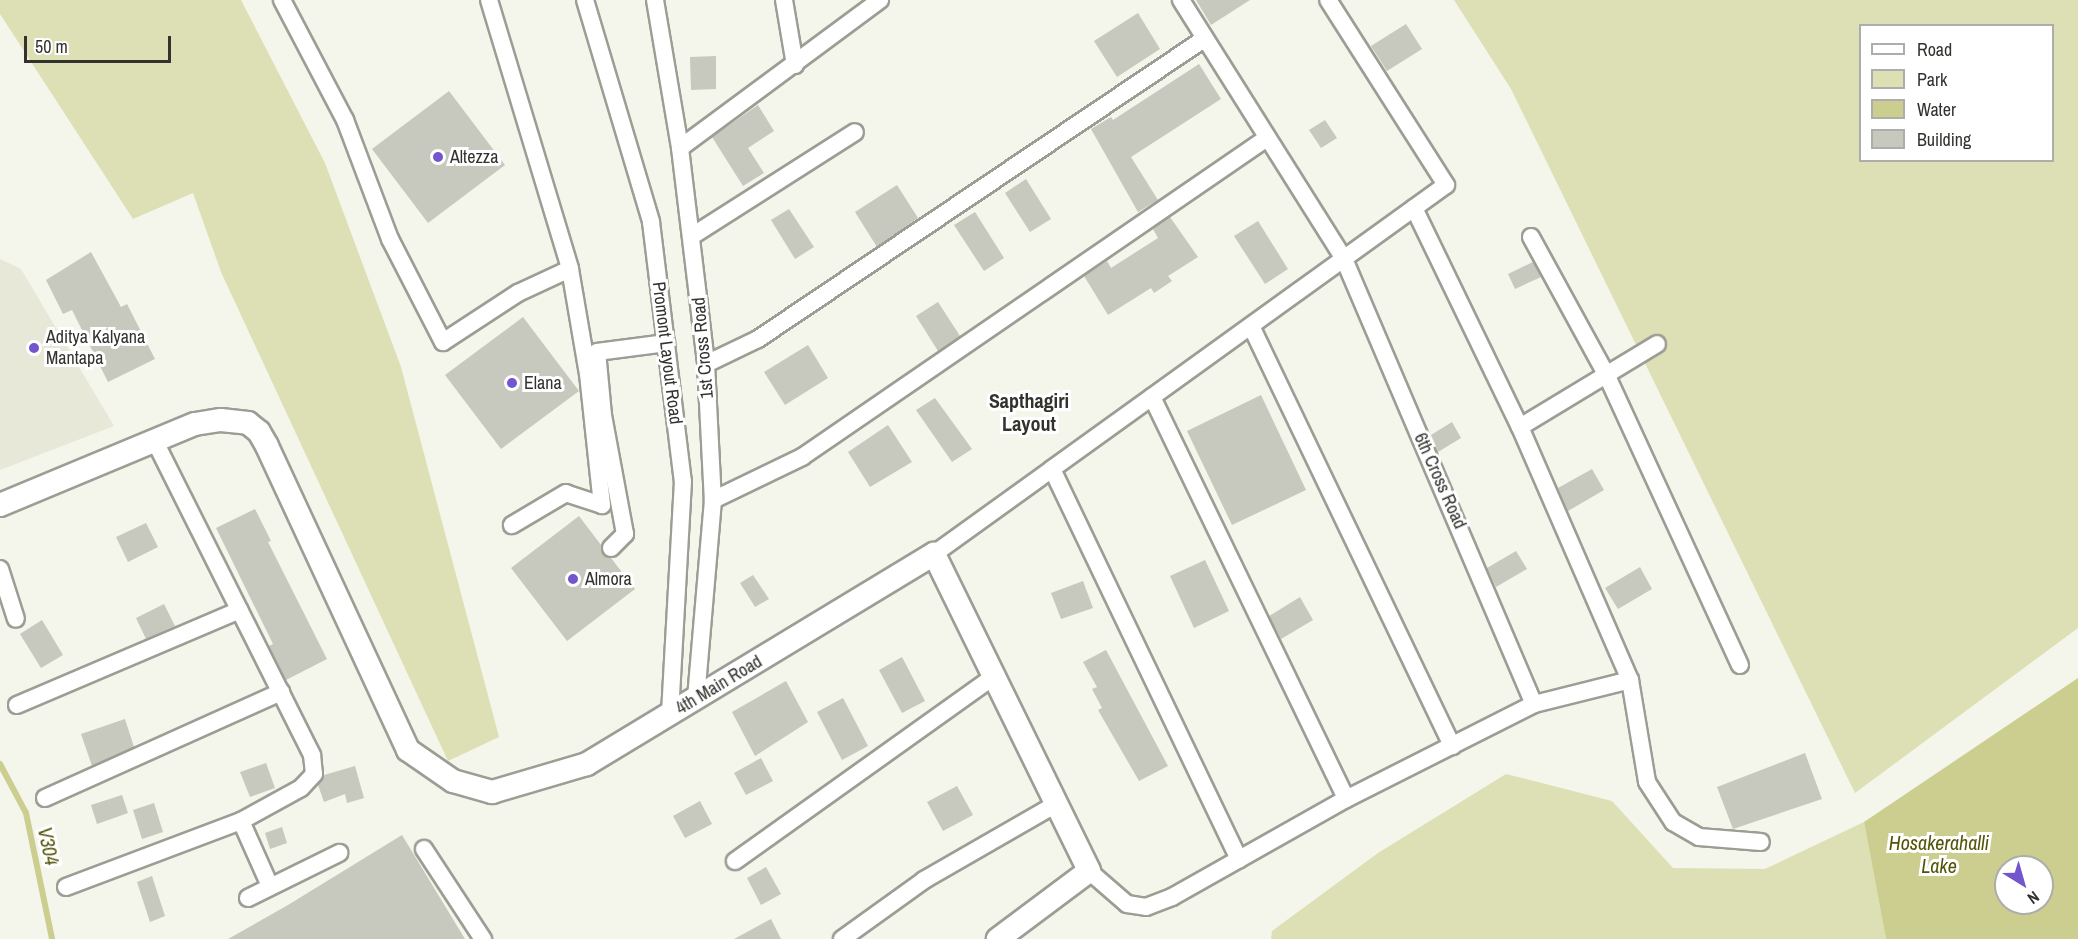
<!DOCTYPE html>
<html>
<head>
<meta charset="utf-8">
<style>
	body { margin:0 }
	#map { position:relative; width:2078px; height:939px; overflow:hidden; background:#f4f5eb; font-family:"Archivo Narrow",sans-serif }
	div>[style] { position:absolute }
	[style*='--x'] { left:calc(var(--x)*1px); top:calc(var(--y)*1px); width:calc(var(--w)*1px); rotate:calc(var(--a)*1deg) }
	.built>* { inset:0; background:#e7e8d8 }
	.green>* { inset:0; background:#dde0b5 }
	.water>* { inset:0; background:#cbce8e }
	.stream>* { height:6px; margin:-3px; padding:0 3px; transform-origin:3px; border-radius:3px; background:#cbce8e }
	.building>* { inset:0; background:#c7c8be }
	.roads { filter:drop-shadow(2px 0 #9c9d94) drop-shadow(-2px 0 #9c9d94) drop-shadow(0 2px #9c9d94) drop-shadow(0 -2px #9c9d94) }
	.street>* { height:16px; margin:-8px; padding:0 8px; transform-origin:8px; border-radius:8px; background:#fff }
	.secondary>* { height:22px; margin:-11px; padding:0 11px; transform-origin:11px; border-radius:11px; background:#fff }
	.dots>* { width:16px; height:16px; translate:-50% -50%; box-sizing:border-box; border:3px solid #fff; border-radius:50% }
	span { translate:-50% -50%; white-space:nowrap; text-align:center; line-height:1.15; -webkit-text-stroke:6px #fff; paint-order:stroke }
	.poi-label { font-size:18px; color:#32322e }
	.left { translate:0 -50%; text-align:left }
	.street-label { font-size:18px; color:#32322e }
	.neighbourhood-label { font-size:20px; color:#32322e; font-weight:700 }
	.water-label { font-size:20px; color:#535407; font-style:italic }
	.legend { position:absolute; left:1859px; top:24px; width:195px; height:138px; box-sizing:border-box; background:#fff; border:2px solid #adadab; margin:0; padding:8px 10px; list-style:none; font-size:18px; color:#32322e }
	.legend li { display:flex; align-items:center; gap:12px; height:30px }
	.legend b { width:30px; border:2px solid #adadab }
	.north { position:absolute; left:1994px; top:855px; width:60px; height:60px; box-sizing:border-box; background:#fff; border:2px solid #adadab; border-radius:50%; rotate:143deg; font-size:16px; font-weight:700; line-height:24px; text-align:center; color:#32322e }
	.north::after { content:''; display:block; margin:auto; width:21px; height:27px; background:#7355ce; clip-path:polygon(50% 0,100% 100%,50% 72%,0 100%) }
	.scale { position:absolute; left:24px; top:36px; width:147px; height:27px; box-sizing:border-box; border:3px solid #32322e; border-top:0; padding-left:8px; font-size:18px; line-height:21px; white-space:nowrap; color:#32322e; -webkit-text-stroke:4px #fff; paint-order:stroke }
</style>
</head>
<body>
<div id="map">
	<div class="built">
		<div style="clip-path:polygon(0 259px,21px 269px,114px 426px,0 470px)"></div>
	</div>
	<div class="green">
		<div style="clip-path:polygon(0 0,241px 0,325px 163px,401px 367px,499px 737px,448px 761px,221px 272px,193px 193px,133px 219px,0 14px)"></div>
		<div style="clip-path:polygon(evenodd,1454px 0,2078px 0,2078px 628px,1855px 793px,1511px 89px,1454px 0,1860px 26px,2052px 26px,2052px 160px,1860px 160px,1860px 26px)"></div>
		<div style="clip-path:polygon(1506px 774px,1612px 801px,1673px 868px,1765px 869px,1864px 822px,1886px 939px,1271px 939px,1272px 931px,1378px 853px)"></div>
	</div>
	<div class="water">
		<div style="clip-path:polygon(evenodd,2078px 678px,2078px 939px,1886px 939px,1864px 822px,2078px 678px,2006px 867px,2042px 867px,2042px 903px,2006px 903px,2006px 867px)"></div>
	</div>
	<div class="stream">
		<div style="--x:0;--y:764;--w:55;--a:62"></div>
		<div style="--x:26;--y:813;--w:129;--a:78.3"></div>
	</div>
	<div class="building">
		<div style="clip-path:polygon(1196px 0,1250px 0,1211px 25px)"></div>
		<div style="clip-path:polygon(1138px 13px,1160px 49px,1117px 77px,1094px 41px)"></div>
		<div style="clip-path:polygon(1406px 24px,1422px 49px,1387px 71px,1371px 46px)"></div>
		<div style="clip-path:polygon(716px 56px,716px 89px,691px 90px,690px 57px)"></div>
		<div style="clip-path:polygon(1199px 64px,1221px 99px,1131px 157px,1158px 200px,1138px 212px,1091px 129px,1111px 117px,1113px 120px)"></div>
		<div style="clip-path:polygon(449px 91px,505px 165px,428px 223px,372px 149px)"></div>
		<div style="clip-path:polygon(758px 105px,774px 131px,748px 148px,764px 173px,743px 186px,712px 137px)"></div>
		<div style="clip-path:polygon(1325px 120px,1337px 138px,1321px 148px,1309px 130px)"></div>
		<div style="clip-path:polygon(1026px 179px,1051px 219px,1030px 232px,1005px 193px)"></div>
		<div style="clip-path:polygon(897px 185px,918px 218px,877px 247px,855px 212px)"></div>
		<div style="clip-path:polygon(789px 209px,814px 247px,795px 259px,771px 220px)"></div>
		<div style="clip-path:polygon(975px 212px,1004px 258px,984px 271px,954px 225px)"></div>
		<div style="clip-path:polygon(1170px 217px,1198px 257px,1168px 276px,1172px 281px,1154px 293px,1151px 288px,1108px 315px,1084px 276px,1107px 261px,1111px 268px,1158px 238px,1153px 229px)"></div>
		<div style="clip-path:polygon(1258px 221px,1288px 269px,1265px 284px,1234px 236px)"></div>
		<div style="clip-path:polygon(91px 252px,121px 307px,127px 304px,155px 359px,108px 382px,72px 310px,63px 314px,46px 280px)"></div>
		<div style="clip-path:polygon(1533px 262px,1541px 277px,1515px 289px,1508px 274px)"></div>
		<div style="clip-path:polygon(938px 302px,960px 336px,938px 351px,916px 316px)"></div>
		<div style="clip-path:polygon(523px 317px,579px 391px,501px 449px,445px 375px)"></div>
		<div style="clip-path:polygon(808px 345px,828px 378px,785px 405px,764px 372px)"></div>
		<div style="clip-path:polygon(1261px 395px,1306px 490px,1232px 525px,1187px 431px)"></div>
		<div style="clip-path:polygon(935px 398px,972px 449px,952px 462px,916px 410px)"></div>
		<div style="clip-path:polygon(1452px 422px,1461px 438px,1438px 452px,1431px 435px)"></div>
		<div style="clip-path:polygon(888px 425px,912px 462px,870px 487px,848px 452px)"></div>
		<div style="clip-path:polygon(1592px 469px,1604px 490px,1568px 511px,1558px 488px)"></div>
		<div style="clip-path:polygon(255px 509px,271px 541px,268px 542px,327px 659px,286px 680px,269px 646px,273px 644px,216px 528px)"></div>
		<div style="clip-path:polygon(579px 516px,601px 545px,603px 555px,611px 558px,635px 589px,567px 641px,511px 568px)"></div>
		<div style="clip-path:polygon(146px 523px,158px 547px,128px 562px,116px 537px)"></div>
		<div style="clip-path:polygon(1516px 551px,1527px 569px,1496px 587px,1487px 568px)"></div>
		<div style="clip-path:polygon(1205px 560px,1229px 611px,1194px 628px,1170px 576px)"></div>
		<div style="clip-path:polygon(1640px 567px,1652px 589px,1618px 609px,1605px 588px)"></div>
		<div style="clip-path:polygon(753px 575px,769px 599px,755px 607px,740px 583px)"></div>
		<div style="clip-path:polygon(1083px 581px,1093px 608px,1061px 619px,1051px 593px)"></div>
		<div style="clip-path:polygon(1300px 597px,1313px 620px,1281px 639px,1269px 616px)"></div>
		<div style="clip-path:polygon(164px 604px,175px 626px,146px 639px,136px 618px)"></div>
		<div style="clip-path:polygon(42px 620px,63px 655px,41px 668px,20px 634px)"></div>
		<div style="clip-path:polygon(1106px 650px,1168px 766px,1139px 781px,1098px 710px,1102px 708px,1092px 689px,1097px 687px,1083px 662px)"></div>
		<div style="clip-path:polygon(902px 657px,925px 701px,902px 713px,879px 670px)"></div>
		<div style="clip-path:polygon(786px 681px,808px 722px,755px 756px,732px 712px)"></div>
		<div style="clip-path:polygon(843px 698px,868px 746px,842px 760px,817px 712px)"></div>
		<div style="clip-path:polygon(125px 719px,134px 747px,92px 766px,81px 734px)"></div>
		<div style="clip-path:polygon(1805px 753px,1822px 799px,1733px 829px,1717px 787px)"></div>
		<div style="clip-path:polygon(761px 758px,773px 781px,746px 795px,734px 773px)"></div>
		<div style="clip-path:polygon(266px 763px,275px 788px,250px 797px,240px 772px)"></div>
		<div style="clip-path:polygon(355px 766px,364px 798px,347px 803px,345px 794px,324px 802px,318px 785px,324px 775px)"></div>
		<div style="clip-path:polygon(957px 786px,973px 815px,943px 831px,927px 802px)"></div>
		<div style="clip-path:polygon(122px 795px,128px 813px,97px 824px,91px 805px)"></div>
		<div style="clip-path:polygon(700px 801px,712px 824px,685px 838px,673px 816px)"></div>
		<div style="clip-path:polygon(154px 803px,163px 832px,142px 839px,133px 810px)"></div>
		<div style="clip-path:polygon(282px 827px,287px 843px,270px 849px,265px 833px)"></div>
		<div style="clip-path:polygon(402px 835px,465px 939px,228px 939px,288px 905px)"></div>
		<div style="clip-path:polygon(766px 867px,781px 894px,761px 905px,747px 878px)"></div>
		<div style="clip-path:polygon(152px 876px,165px 916px,150px 922px,137px 882px)"></div>
		<div style="clip-path:polygon(771px 919px,781px 939px,734px 939px)"></div>
	</div>
	<div class="roads">
		<div class="street">
			<div style="--x:282;--y:0;--w:136;--a:62.3"></div>
			<div style="--x:345;--y:120;--w:127;--a:69.3"></div>
			<div style="--x:390;--y:239;--w:116;--a:62.8"></div>
			<div style="--x:443;--y:342;--w:90;--a:-33.2"></div>
			<div style="--x:518;--y:293;--w:57;--a:-24.8"></div>
			<div style="--x:489;--y:0;--w:281;--a:73.2"></div>
			<div style="--x:570;--y:269;--w:107;--a:80.3"></div>
			<div style="--x:588;--y:374;--w:132;--a:83.9"></div>
			<div style="--x:602;--y:505;--w:38;--a:-162"></div>
			<div style="--x:566;--y:493;--w:63;--a:149.3"></div>
			<div style="--x:585;--y:0;--w:232;--a:73.4"></div>
			<div style="--x:651;--y:222;--w:261;--a:83"></div>
			<div style="--x:683;--y:481;--w:233;--a:93.2"></div>
			<div style="--x:655;--y:0;--w:150;--a:80.4"></div>
			<div style="--x:680;--y:148;--w:218;--a:83.1"></div>
			<div style="--x:706;--y:364;--w:136;--a:87.1"></div>
			<div style="--x:713;--y:500;--w:200;--a:94.9"></div>
			<div style="--x:784;--y:0;--w:66;--a:80.4"></div>
			<div style="--x:1181;--y:0;--w:306;--a:57.8"></div>
			<div style="--x:1344;--y:259;--w:484;--a:66.9"></div>
			<div style="--x:680;--y:148;--w:249;--a:-36.5"></div>
			<div style="--x:1414;--y:208;--w:243;--a:64.2"></div>
			<div style="--x:1520;--y:427;--w:276;--a:66.5"></div>
			<div style="--x:1630;--y:680;--w:103;--a:80.5"></div>
			<div style="--x:1647;--y:782;--w:48;--a:57"></div>
			<div style="--x:1673;--y:822;--w:30;--a:30"></div>
			<div style="--x:1699;--y:837;--w:62;--a:4.6"></div>
			<div style="--x:692;--y:236;--w:193;--a:-32.5"></div>
			<div style="--x:1531;--y:237;--w:158;--a:61.3"></div>
			<div style="--x:1607;--y:376;--w:318;--a:65.3"></div>
			<div style="--x:1251;--y:326;--w:466;--a:64.4"></div>
			<div style="--x:706;--y:364;--w:58;--a:-25.7"></div>
			<div style="--x:758;--y:339;--w:538;--a:-33.93"></div>
			<div style="--x:1152;--y:397;--w:446;--a:64.2"></div>
			<div style="--x:1520;--y:427;--w:160;--a:-31.2"></div>
			<div style="--x:1052;--y:469;--w:433;--a:64.4"></div>
			<div style="--x:713;--y:500;--w:99;--a:-25.8"></div>
			<div style="--x:802;--y:457;--w:564;--a:-34.45"></div>
			<div style="--x:611;--y:548;--w:20;--a:-45"></div>
			<div style="--x:625;--y:534;--w:121;--a:-100.5"></div>
			<div style="--x:603;--y:415;--w:63;--a:-95.4"></div>
			<div style="--x:597;--y:352;--w:70;--a:-7.4"></div>
			<div style="--x:934;--y:554;--w:631;--a:-35.78"></div>
			<div style="--x:1446;--y:185;--w:219;--a:-122.5"></div>
			<div style="--x:0;--y:569;--w:52;--a:72.3"></div>
			<div style="--x:17;--y:705;--w:242;--a:-23.1"></div>
			<div style="--x:45;--y:798;--w:259;--a:-24.2"></div>
			<div style="--x:241;--y:821;--w:71;--a:66"></div>
			<div style="--x:424;--y:849;--w:108;--a:56.8"></div>
			<div style="--x:735;--y:861;--w:318;--a:-35.5"></div>
			<div style="--x:1089;--y:871;--w:50;--a:41"></div>
			<div style="--x:1127;--y:904;--w:19;--a:9"></div>
			<div style="--x:1146;--y:907;--w:28;--a:-21"></div>
			<div style="--x:1172;--y:897;--w:200;--a:-29.4"></div>
			<div style="--x:1346;--y:799;--w:211;--a:-26.8"></div>
			<div style="--x:1534;--y:704;--w:99;--a:-14"></div>
			<div style="--x:66;--y:887;--w:187;--a:-20.7"></div>
			<div style="--x:241;--y:821;--w:68;--a:-28.8"></div>
			<div style="--x:301;--y:788;--w:19;--a:-47"></div>
			<div style="--x:314;--y:774;--w:19;--a:-96"></div>
			<div style="--x:312;--y:755;--w:351;--a:-116.6"></div>
			<div style="--x:248;--y:898;--w:102;--a:-26.3"></div>
			<div style="--x:842;--y:939;--w:101;--a:-35.7"></div>
			<div style="--x:924;--y:880;--w:152;--a:-29.9"></div>
		</div>
		<div class="secondary">
			<div style="--x:0;--y:505;--w:211;--a:-22.6"></div>
			<div style="--x:195;--y:424;--w:26;--a:-9"></div>
			<div style="--x:221;--y:420;--w:27;--a:6"></div>
			<div style="--x:248;--y:423;--w:14;--a:39"></div>
			<div style="--x:259;--y:432;--w:16;--a:60"></div>
			<div style="--x:267;--y:446;--w:335;--a:65.1"></div>
			<div style="--x:408;--y:750;--w:55;--a:34.6"></div>
			<div style="--x:453;--y:781;--w:41;--a:15.8"></div>
			<div style="--x:492;--y:792;--w:99;--a:-16.4"></div>
			<div style="--x:587;--y:764;--w:406;--a:-31.2"></div>
			<div style="--x:934;--y:554;--w:353;--a:63.9"></div>
			<div style="--x:1089;--y:871;--w:114;--a:143.2"></div>
		</div>
	</div>
	<div class="dots">
		<div style="left:438px;top:157px;background:#7355ce"></div>
		<div style="left:34px;top:348px;background:#7355ce"></div>
		<div style="left:512px;top:383px;background:#7355ce"></div>
		<div style="left:573px;top:579px;background:#7355ce"></div>
	</div>
	<div class="poi-label">
		<span class="left" style="left:450px;top:157px">Altezza</span>
		<span class="left" style="left:46px;top:348px">Aditya Kalyana<br>Mantapa</span>
		<span class="left" style="left:524px;top:383px">Elana</span>
		<span class="left" style="left:585px;top:579px">Almora</span>
	</div>
	<div class="street-label">
		<span style="left:703px;top:348px;rotate:-95deg">1st Cross Road</span>
		<span style="left:667px;top:353px;rotate:83deg">Promont Layout Road</span>
		<span style="left:1440px;top:481px;rotate:66deg">6th Cross Road</span>
		<span style="left:719px;top:685px;rotate:-31deg">4th Main Road</span>
	</div>
	<div class="neighbourhood-label">
		<span style="left:1029px;top:412px">Sapthagiri<br>Layout</span>
	</div>
	<div class="water-label">
		<span style="left:1939px;top:854px">Hosakerahalli<br>Lake</span>
		<span style="left:49px;top:846px;rotate:78deg">V304</span>
	</div>
	<ul class="legend">
	<li><b style="height:8px;background:#fff"></b>Road</li>
	<li><b style="height:16px;background:#dde0b5"></b>Park</li>
	<li><b style="height:16px;background:#cbce8e"></b>Water</li>
	<li><b style="height:16px;background:#c7c8be"></b>Building</li>
	</ul>
	<div class="north">N</div>
	<div class="scale">50 m</div>
</div>
</body>
</html>
